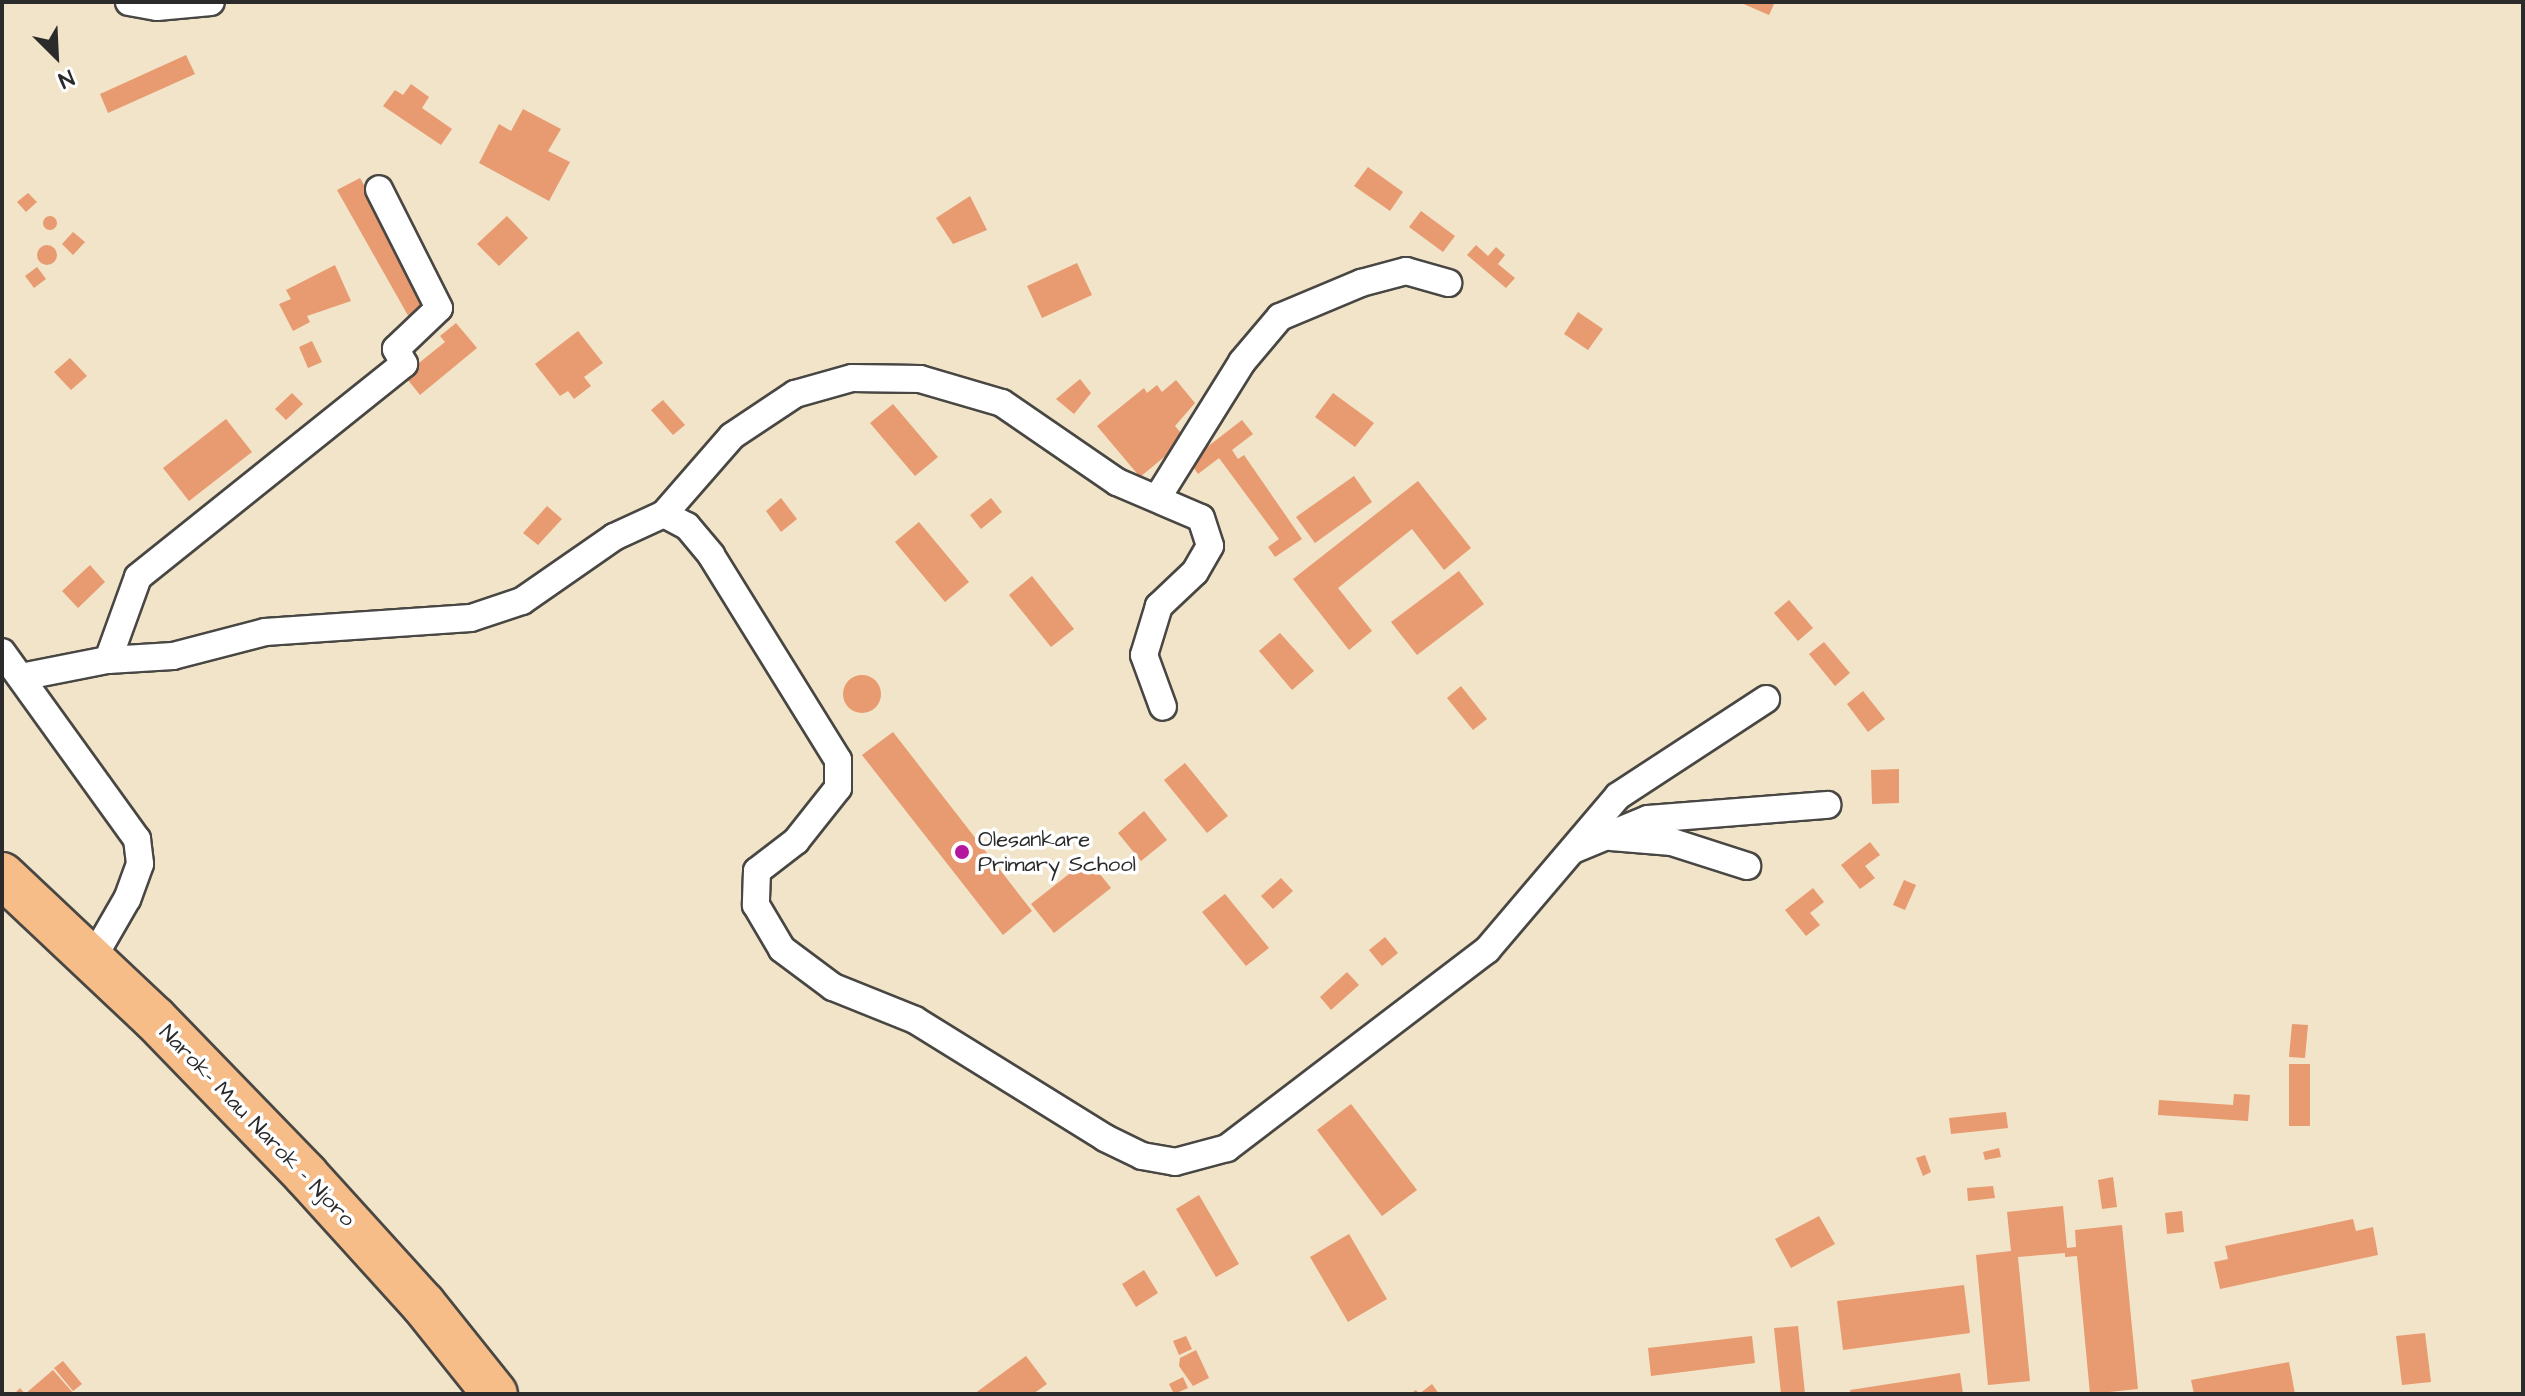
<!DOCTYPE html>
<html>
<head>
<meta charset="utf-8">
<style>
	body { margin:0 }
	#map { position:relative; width:2525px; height:1396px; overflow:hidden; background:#f1e4c9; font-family:"Architects Daughter",sans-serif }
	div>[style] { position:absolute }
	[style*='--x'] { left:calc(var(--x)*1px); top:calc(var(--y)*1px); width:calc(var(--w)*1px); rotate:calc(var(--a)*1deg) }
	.building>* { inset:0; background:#e89a70 }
	.round { border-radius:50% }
	.roads { filter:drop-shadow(2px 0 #494743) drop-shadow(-2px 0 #494743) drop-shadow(0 2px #494743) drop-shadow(0 -2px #494743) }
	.minor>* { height:26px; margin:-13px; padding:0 13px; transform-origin:13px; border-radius:13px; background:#fff }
	.trunk>* { height:44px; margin:-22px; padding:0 22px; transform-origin:22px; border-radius:22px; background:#f7bd88 }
	.dots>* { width:22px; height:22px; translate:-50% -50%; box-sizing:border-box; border:4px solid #fff; border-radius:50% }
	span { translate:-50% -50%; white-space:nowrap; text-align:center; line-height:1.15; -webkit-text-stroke:7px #fff; paint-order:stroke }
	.poi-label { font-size:22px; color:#2b2b2b }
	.left { translate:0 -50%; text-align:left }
	.street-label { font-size:22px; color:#2b2b2b }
	.frame { position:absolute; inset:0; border:4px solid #2b2b2b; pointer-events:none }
	.north { position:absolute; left:16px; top:16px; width:80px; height:80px; -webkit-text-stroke:6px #fff; paint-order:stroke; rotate:156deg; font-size:22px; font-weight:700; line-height:32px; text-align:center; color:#2b2b2b }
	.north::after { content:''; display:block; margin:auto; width:28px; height:36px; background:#2b2b2b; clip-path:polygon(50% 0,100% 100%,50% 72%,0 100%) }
</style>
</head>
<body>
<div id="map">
	<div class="building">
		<div style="clip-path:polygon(1739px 2px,1775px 2px,1769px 15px)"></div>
		<div style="clip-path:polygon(186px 55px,195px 74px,108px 113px,100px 94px)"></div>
		<div style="clip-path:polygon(411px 84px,429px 97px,422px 108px,452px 129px,441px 145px,383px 106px,395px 90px,403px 95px)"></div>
		<div style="clip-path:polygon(523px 109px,561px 129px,548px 151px,570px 162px,549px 201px,479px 163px,499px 124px,511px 131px)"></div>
		<div style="clip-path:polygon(1368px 167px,1403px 192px,1390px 211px,1354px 186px)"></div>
		<div style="clip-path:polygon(360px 178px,432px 306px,410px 319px,337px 190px)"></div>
		<div style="clip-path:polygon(28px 193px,37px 202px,26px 212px,17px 202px)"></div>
		<div style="clip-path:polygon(970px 196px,987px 230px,953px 244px,936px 218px)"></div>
		<div style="clip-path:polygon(1421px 211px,1455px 236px,1443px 252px,1409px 227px)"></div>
		<div style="clip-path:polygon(507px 216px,528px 238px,499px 266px,477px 244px)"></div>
		<div class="round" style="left:43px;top:216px;width:14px;height:14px"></div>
		<div style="clip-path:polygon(73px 232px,85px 242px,73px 255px,62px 244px)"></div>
		<div class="round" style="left:37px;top:245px;width:20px;height:20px"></div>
		<div style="clip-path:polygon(1476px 245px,1488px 256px,1496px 247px,1505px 255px,1498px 264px,1515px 278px,1506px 288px,1467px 255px)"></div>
		<div style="clip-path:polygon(1077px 263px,1092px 295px,1042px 318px,1027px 286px)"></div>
		<div style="clip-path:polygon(335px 265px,351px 301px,307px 316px,310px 322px,293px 331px,279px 304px,291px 299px,286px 290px)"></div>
		<div style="clip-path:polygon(37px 267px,46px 279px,34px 288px,25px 276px)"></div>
		<div style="clip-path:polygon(1578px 312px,1603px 329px,1588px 350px,1564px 334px)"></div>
		<div style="clip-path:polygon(456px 323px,477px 348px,420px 395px,404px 375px,445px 342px,440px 336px)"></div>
		<div style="clip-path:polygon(578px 331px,603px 363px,584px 377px,591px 386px,574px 399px,568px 391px,560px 396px,535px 364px)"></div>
		<div style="clip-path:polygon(312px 341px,322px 362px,308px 368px,299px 347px)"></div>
		<div style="clip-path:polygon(70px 358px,87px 376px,71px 390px,54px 372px)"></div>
		<div style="clip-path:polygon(1080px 379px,1091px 393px,1074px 414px,1056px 399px)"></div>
		<div style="clip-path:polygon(1176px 380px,1195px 403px,1175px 426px,1186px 439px,1140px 477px,1097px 426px,1144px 388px,1147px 393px,1157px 385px,1162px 392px)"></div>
		<div style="clip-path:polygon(292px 393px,303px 404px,286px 420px,275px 409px)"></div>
		<div style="clip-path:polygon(1333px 393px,1374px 423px,1355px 447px,1315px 417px)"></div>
		<div style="clip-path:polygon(663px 400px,685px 425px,673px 435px,651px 410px)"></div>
		<div style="clip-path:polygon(893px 404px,938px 457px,915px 476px,870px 423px)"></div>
		<div style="clip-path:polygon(226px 419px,252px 452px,189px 501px,163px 468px)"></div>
		<div style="clip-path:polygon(1242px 420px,1253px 434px,1232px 450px,1238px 459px,1244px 455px,1302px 539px,1275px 557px,1268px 547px,1279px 539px,1219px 458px,1198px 474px,1189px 461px)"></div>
		<div style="clip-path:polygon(1354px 476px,1372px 502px,1315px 543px,1296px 517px)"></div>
		<div style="clip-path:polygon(1418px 481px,1471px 548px,1444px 570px,1412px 529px,1338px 588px,1372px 631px,1349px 650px,1293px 579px)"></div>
		<div style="clip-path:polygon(781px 498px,797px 519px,781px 532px,766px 511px)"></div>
		<div style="clip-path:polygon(991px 498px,1002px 512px,981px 529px,970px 515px)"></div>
		<div style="clip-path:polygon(547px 506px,562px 519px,538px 545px,523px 533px)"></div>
		<div style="clip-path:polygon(919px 522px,969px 582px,945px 602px,895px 542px)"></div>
		<div style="clip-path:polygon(90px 565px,105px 582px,78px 608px,62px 591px)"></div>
		<div style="clip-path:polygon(1459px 571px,1484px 604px,1417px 655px,1391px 622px)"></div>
		<div style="clip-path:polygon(1032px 576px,1074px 629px,1051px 647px,1009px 595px)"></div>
		<div style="clip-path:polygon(1789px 600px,1813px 628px,1798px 641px,1774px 613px)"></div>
		<div style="clip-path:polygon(1280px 633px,1314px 671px,1292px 690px,1259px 651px)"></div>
		<div style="clip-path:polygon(1824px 642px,1850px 673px,1835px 686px,1809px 654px)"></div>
		<div class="round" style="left:843px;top:675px;width:38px;height:38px"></div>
		<div style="clip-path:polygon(1461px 686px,1487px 719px,1473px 730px,1447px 698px)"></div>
		<div style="clip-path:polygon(1863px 691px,1885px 719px,1868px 732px,1847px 704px)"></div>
		<div style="clip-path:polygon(893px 732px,1032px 911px,1003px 935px,862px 755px)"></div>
		<div style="clip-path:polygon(1185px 763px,1228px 816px,1207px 833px,1164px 780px)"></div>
		<div style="clip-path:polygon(1899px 769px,1899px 803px,1872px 804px,1871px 770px)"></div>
		<div style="clip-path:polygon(1144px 811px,1167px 840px,1141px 861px,1118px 833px)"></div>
		<div style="clip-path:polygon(1870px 842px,1880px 855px,1865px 866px,1875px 878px,1860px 889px,1841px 865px)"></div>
		<div style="clip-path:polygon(1088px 859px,1111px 888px,1054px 933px,1031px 904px)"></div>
		<div style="clip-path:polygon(1281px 878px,1293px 891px,1273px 909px,1261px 896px)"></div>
		<div style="clip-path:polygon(1904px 880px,1916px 885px,1905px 910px,1893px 905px)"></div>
		<div style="clip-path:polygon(1813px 888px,1824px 902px,1810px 913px,1820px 925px,1806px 936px,1785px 910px)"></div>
		<div style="clip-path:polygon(1225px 894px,1269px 948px,1246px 966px,1202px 912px)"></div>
		<div style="clip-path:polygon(1385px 937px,1398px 953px,1382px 966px,1369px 950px)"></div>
		<div style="clip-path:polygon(1347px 972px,1359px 985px,1331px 1010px,1320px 997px)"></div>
		<div style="clip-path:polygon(2292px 1024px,2308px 1025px,2305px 1058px,2289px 1057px)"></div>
		<div style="clip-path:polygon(2289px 1064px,2310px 1064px,2310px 1126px,2289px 1126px)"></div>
		<div style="clip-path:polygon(2234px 1094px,2250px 1095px,2248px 1121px,2158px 1115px,2159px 1100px,2233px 1105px)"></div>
		<div style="clip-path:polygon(1351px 1104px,1417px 1190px,1382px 1216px,1317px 1130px)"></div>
		<div style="clip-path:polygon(2006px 1112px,2008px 1128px,1951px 1134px,1949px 1118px)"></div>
		<div style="clip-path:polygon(1999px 1148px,2001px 1157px,1985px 1160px,1983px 1152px)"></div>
		<div style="clip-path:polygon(1925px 1155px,1931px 1172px,1923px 1176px,1916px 1158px)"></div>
		<div style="clip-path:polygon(2113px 1177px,2117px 1207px,2102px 1209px,2098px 1180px)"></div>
		<div style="clip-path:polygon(1993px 1186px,1995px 1198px,1968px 1201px,1967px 1188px)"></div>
		<div style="clip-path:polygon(1199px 1195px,1239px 1264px,1216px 1277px,1176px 1209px)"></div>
		<div style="clip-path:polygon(2063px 1206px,2067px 1248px,2076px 1247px,2075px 1230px,2122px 1225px,2138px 1389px,2090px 1394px,2077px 1256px,2065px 1257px,2065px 1253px,2018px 1257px,2030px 1381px,1988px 1385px,1976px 1255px,2011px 1251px,2007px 1212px)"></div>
		<div style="clip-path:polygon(2182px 1211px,2184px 1232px,2167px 1234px,2165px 1213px)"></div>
		<div style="clip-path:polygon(1819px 1216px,1835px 1244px,1791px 1268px,1775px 1239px)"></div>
		<div style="clip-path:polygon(2353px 1219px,2356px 1231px,2373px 1227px,2378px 1255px,2220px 1289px,2214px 1262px,2228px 1259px,2225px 1246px)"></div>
		<div style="clip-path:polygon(1349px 1234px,1387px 1299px,1348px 1322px,1310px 1257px)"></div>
		<div style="clip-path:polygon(1144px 1270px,1158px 1293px,1136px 1307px,1122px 1284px)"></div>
		<div style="clip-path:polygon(1964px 1285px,1970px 1333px,1843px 1350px,1837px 1301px)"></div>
		<div style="clip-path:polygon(1798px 1326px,1805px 1394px,1781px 1394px,1774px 1328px)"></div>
		<div style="clip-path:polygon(2425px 1333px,2431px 1382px,2402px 1385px,2396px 1336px)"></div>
		<div style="clip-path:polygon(1186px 1336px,1192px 1349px,1179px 1355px,1173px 1341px)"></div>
		<div style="clip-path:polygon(1752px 1336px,1755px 1363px,1651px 1376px,1648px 1348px)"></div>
		<div style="clip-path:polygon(1196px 1350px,1209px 1378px,1193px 1386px,1179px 1366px,1180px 1358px)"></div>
		<div style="clip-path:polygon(1026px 1356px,1047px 1384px,1033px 1394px,974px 1394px)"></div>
		<div style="clip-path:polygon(63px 1361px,82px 1384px,73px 1391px,54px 1368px)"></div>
		<div style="clip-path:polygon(2289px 1362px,2295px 1394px,2194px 1394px,2191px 1380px)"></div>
		<div style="clip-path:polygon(53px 1370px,74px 1394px,14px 1394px,20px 1388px,25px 1394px)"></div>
		<div style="clip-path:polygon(1960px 1373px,1963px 1394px,1851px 1394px,1850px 1390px)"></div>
		<div style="clip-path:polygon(1183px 1377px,1188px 1388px,1174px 1394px,1169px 1384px)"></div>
		<div style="clip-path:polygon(1432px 1384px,1439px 1394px,1410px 1394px,1416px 1390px,1419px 1394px)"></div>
	</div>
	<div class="roads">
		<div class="minor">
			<div style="--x:129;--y:2;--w:28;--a:10"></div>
			<div style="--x:157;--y:7;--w:54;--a:-5.3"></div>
			<div style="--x:1158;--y:497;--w:159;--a:-58.1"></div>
			<div style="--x:1242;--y:362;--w:59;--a:-49.8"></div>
			<div style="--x:1280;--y:317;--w:88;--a:-22.8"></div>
			<div style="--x:1361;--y:283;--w:47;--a:-14.9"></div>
			<div style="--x:1406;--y:271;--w:44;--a:15.9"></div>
			<div style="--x:664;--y:514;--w:103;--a:-48.9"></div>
			<div style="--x:732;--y:436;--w:76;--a:-33.7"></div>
			<div style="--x:795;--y:394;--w:59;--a:-15.7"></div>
			<div style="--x:852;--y:378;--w:68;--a:0.8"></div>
			<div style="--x:920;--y:379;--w:85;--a:16.3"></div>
			<div style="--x:1002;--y:403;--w:140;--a:34.5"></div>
			<div style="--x:1117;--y:482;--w:91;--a:23.2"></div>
			<div style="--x:1201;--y:518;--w:29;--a:72"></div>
			<div style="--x:1210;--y:546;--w:30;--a:120"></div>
			<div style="--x:1195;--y:572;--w:50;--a:136.6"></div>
			<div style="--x:1159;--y:606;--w:51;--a:107"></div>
			<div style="--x:1144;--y:655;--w:55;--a:69.9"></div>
			<div style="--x:2;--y:652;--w:231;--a:54.2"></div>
			<div style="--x:137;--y:839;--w:25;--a:83"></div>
			<div style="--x:140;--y:864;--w:37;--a:110"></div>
			<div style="--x:127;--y:899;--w:68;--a:120"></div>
			<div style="--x:108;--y:660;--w:65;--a:-3.5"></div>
			<div style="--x:173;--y:656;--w:95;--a:-14.6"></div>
			<div style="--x:265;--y:632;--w:206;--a:-3.9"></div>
			<div style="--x:471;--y:618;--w:54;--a:-18.4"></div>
			<div style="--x:522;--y:601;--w:112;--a:-34.8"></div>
			<div style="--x:614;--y:537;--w:55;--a:-24.7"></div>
			<div style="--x:664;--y:514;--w:26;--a:28"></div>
			<div style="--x:687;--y:526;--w:38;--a:50"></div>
			<div style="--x:711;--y:555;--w:241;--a:58.2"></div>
			<div style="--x:838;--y:760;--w:28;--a:90"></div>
			<div style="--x:838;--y:788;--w:68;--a:128.4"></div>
			<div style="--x:796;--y:841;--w:49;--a:142.4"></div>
			<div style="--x:757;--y:871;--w:34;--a:92"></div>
			<div style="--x:756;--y:905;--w:51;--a:59.4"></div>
			<div style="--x:782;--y:949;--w:64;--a:36.7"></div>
			<div style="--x:833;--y:987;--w:88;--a:21.9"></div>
			<div style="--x:915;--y:1020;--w:224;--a:31.8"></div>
			<div style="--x:1105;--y:1138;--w:41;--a:25.9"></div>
			<div style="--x:1142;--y:1156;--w:34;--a:10"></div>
			<div style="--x:1175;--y:1162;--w:54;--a:-15.1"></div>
			<div style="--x:1227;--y:1148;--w:327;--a:-37.3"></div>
			<div style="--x:1487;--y:950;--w:202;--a:-49.6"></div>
			<div style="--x:1618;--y:796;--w:177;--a:-33.2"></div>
			<div style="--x:21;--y:677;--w:89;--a:-11.1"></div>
			<div style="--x:108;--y:660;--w:88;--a:-70.1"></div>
			<div style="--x:138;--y:577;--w:341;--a:-38.7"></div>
			<div style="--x:404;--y:364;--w:17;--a:-118"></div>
			<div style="--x:396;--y:349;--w:59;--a:-43.6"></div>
			<div style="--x:439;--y:308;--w:133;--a:-116.8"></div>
			<div style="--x:1611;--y:837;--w:61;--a:4.7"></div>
			<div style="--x:1672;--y:842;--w:79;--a:17.7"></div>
			<div style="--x:1573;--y:850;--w:81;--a:-22.5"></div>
			<div style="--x:1648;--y:819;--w:180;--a:-4.5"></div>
		</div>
		<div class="trunk">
			<div style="--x:2;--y:875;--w:210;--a:43.3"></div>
			<div style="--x:155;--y:1019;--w:217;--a:45.9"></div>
			<div style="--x:306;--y:1175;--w:174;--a:47.8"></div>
			<div style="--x:423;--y:1304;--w:115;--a:51.3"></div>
		</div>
	</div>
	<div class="dots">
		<div style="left:962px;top:852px;background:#b5179e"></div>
	</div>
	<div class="poi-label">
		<span class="left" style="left:978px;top:852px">Olesankare<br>Primary School</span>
	</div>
	<div class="street-label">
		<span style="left:257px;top:1126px;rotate:46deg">Narok- Mau Narok - Njoro</span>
	</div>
	<div class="frame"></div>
	<div class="north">N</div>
</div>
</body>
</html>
